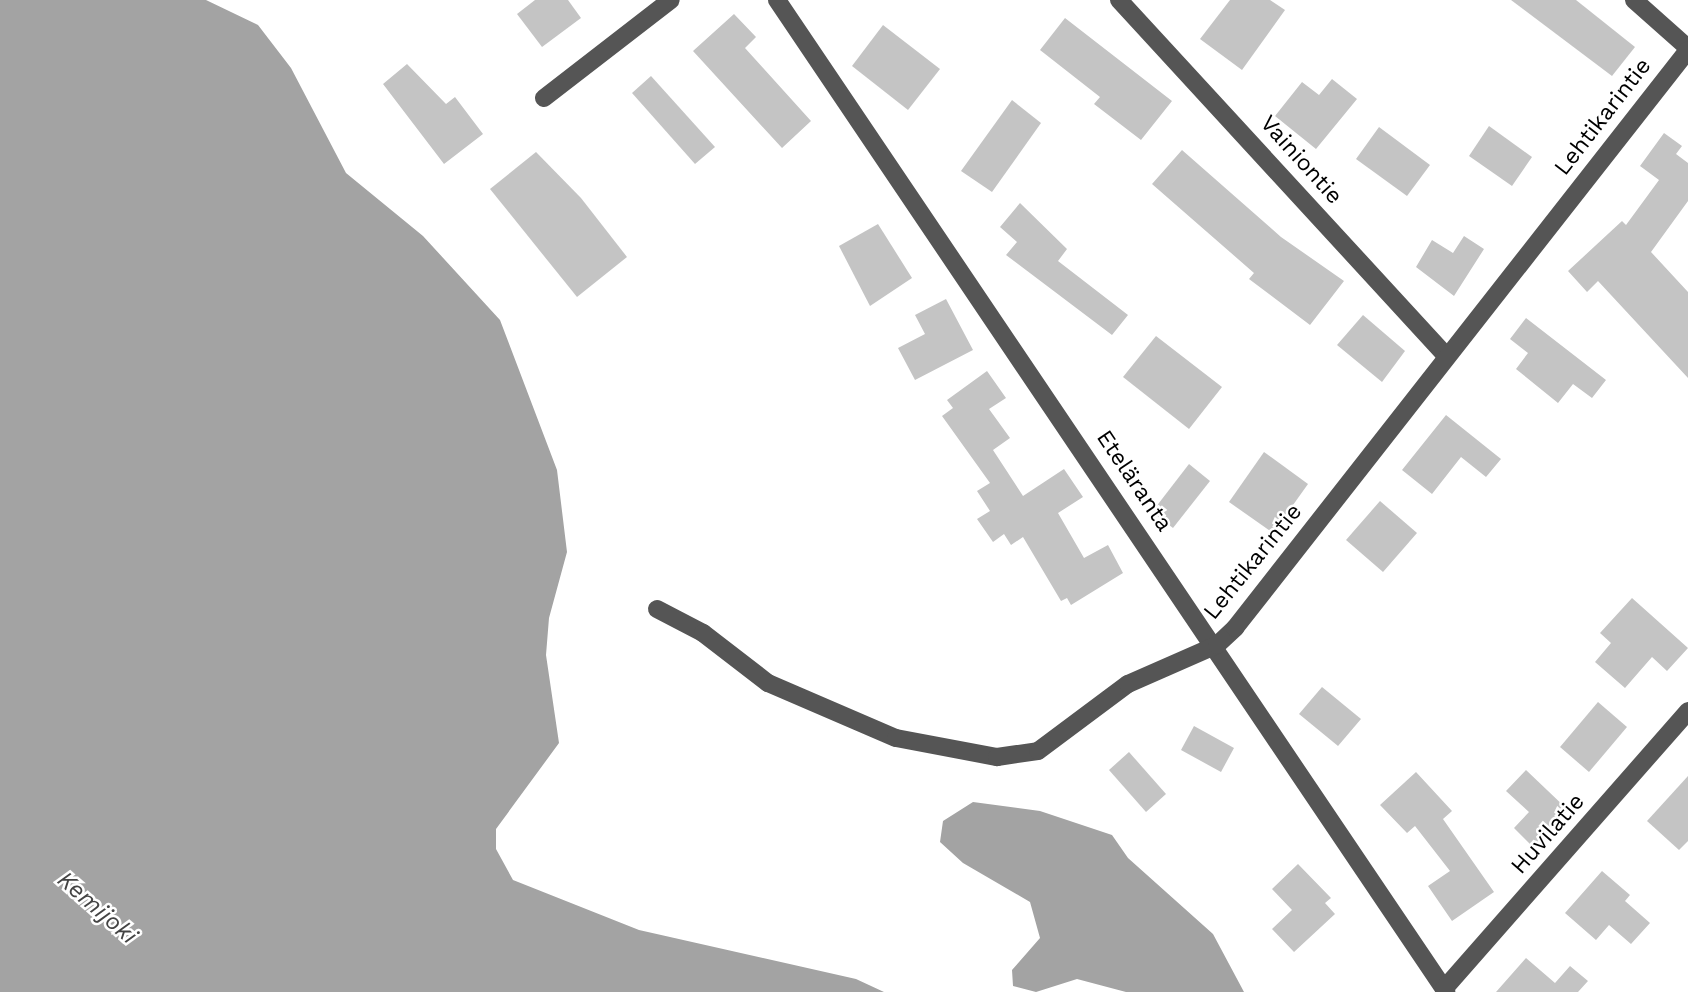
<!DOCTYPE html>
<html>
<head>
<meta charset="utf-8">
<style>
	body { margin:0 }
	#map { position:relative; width:1688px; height:992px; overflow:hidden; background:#fff; font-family:"Work Sans",sans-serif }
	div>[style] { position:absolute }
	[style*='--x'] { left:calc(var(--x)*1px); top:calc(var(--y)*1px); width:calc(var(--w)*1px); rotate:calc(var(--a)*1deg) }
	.water>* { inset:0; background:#a3a3a3 }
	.building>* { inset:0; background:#c4c4c4 }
	.minor>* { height:18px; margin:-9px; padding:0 9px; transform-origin:9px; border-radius:9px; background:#555 }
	span { translate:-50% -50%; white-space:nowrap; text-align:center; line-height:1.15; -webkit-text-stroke:5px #fff; paint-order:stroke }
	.street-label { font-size:23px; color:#000 }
	.water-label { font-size:24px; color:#444; font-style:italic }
</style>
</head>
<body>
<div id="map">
	<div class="water">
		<div style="clip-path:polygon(0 0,206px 0,258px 25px,291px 68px,346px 173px,423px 236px,500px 320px,557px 470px,567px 552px,549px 618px,546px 655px,559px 743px,496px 829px,496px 849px,513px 880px,639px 930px,856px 979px,884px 992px,0 992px)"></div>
		<div style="clip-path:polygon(973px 802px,1040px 811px,1112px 835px,1128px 858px,1213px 934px,1244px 992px,1126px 992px,1077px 979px,1036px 992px,1013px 986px,1012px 970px,1040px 938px,1030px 902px,963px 863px,940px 842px,943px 821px)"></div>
	</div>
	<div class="building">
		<div style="clip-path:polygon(535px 0,568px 0,581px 18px,542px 47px,517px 14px)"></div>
		<div style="clip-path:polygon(1230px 0,1270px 0,1285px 10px,1242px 70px,1200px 39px)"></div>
		<div style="clip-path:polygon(1511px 0,1576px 0,1635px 47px,1612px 76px)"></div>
		<div style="clip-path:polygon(734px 14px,756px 37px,745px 48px,811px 121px,782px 148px,693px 51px)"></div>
		<div style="clip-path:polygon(1065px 18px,1172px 101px,1141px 140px,1094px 104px,1100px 97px,1040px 50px)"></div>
		<div style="clip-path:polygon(883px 25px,940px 69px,908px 110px,852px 66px)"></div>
		<div style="clip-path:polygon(407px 64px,446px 104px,455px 97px,483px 134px,444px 164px,383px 84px)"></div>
		<div style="clip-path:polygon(651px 76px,715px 147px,695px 164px,632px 93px)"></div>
		<div style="clip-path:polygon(1332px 79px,1357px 99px,1316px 149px,1275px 116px,1302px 82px,1319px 95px)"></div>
		<div style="clip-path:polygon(1012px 100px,1041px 123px,992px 192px,961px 171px)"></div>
		<div style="clip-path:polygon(1489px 126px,1532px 157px,1512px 186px,1469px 156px)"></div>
		<div style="clip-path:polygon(1379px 127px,1430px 165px,1407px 196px,1356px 159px)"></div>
		<div style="clip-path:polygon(1664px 133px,1682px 146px,1676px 154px,1688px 163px,1688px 201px,1651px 252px,1688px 292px,1688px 378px,1598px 281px,1587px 292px,1568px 271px,1622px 221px,1626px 225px,1659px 180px,1640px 166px)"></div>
		<div style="clip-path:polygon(1182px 150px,1281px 237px,1344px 281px,1310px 325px,1249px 279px,1254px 273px,1152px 184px)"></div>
		<div style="clip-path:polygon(536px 152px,581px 198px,627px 257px,577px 297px,490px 189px)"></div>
		<div style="clip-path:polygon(1020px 203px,1067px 249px,1058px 261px,1128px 315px,1112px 335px,1006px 255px,1017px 242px,1000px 227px)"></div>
		<div style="clip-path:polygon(878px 224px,912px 278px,870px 306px,839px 246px)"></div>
		<div style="clip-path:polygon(1464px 236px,1484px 249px,1454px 296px,1416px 267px,1432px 240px,1453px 253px)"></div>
		<div style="clip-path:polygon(946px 299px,973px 350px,915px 380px,898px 348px,925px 334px,915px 315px)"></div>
		<div style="clip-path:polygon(1363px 315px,1405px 351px,1382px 382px,1337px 345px)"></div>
		<div style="clip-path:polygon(1526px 318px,1606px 380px,1592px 398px,1573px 384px,1558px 403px,1516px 369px,1528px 353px,1510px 339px)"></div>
		<div style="clip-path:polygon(1156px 336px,1222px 387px,1189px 429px,1123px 377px)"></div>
		<div style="clip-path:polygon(987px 371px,1006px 398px,989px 409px,1010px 438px,993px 450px,1023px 496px,1064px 469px,1083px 497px,1058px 513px,1084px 558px,1108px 545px,1123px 573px,1071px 605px,1067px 598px,1061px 601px,1023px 537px,1011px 545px,1004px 534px,993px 542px,977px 519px,990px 511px,977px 491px,990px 483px,942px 416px,953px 408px,947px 400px)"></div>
		<div style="clip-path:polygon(1446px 415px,1501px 459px,1486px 477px,1461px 457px,1432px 494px,1402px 470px)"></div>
		<div style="clip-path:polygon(1264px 452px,1308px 484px,1273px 533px,1229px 502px)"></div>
		<div style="clip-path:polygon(1189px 464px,1210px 481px,1173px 528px,1152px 512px)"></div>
		<div style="clip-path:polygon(1380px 501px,1417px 533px,1383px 572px,1346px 540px)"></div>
		<div style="clip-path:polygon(1632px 598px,1688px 648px,1667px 671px,1652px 657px,1625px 688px,1595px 662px,1611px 643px,1600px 633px)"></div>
		<div style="clip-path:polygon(1322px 687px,1361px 719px,1338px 746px,1299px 714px)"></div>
		<div style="clip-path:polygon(1598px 702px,1627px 727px,1589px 772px,1560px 747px)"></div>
		<div style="clip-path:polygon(1194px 726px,1234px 748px,1221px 772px,1181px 750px)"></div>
		<div style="clip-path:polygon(1129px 752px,1166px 794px,1146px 812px,1109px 770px)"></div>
		<div style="clip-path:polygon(1526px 770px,1568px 810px,1533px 847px,1514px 828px,1529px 812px,1506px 791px)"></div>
		<div style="clip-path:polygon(1416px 772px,1452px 811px,1443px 819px,1494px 892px,1452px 921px,1428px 886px,1450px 871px,1415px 826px,1407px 833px,1380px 805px)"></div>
		<div style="clip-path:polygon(1688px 776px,1688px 841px,1679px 850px,1647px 821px)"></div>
		<div style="clip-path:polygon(1298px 864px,1331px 898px,1325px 903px,1335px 914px,1294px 952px,1272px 929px,1292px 910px,1272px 889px)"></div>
		<div style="clip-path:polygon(1602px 871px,1630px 895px,1625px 901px,1650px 923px,1631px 944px,1609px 925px,1596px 940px,1565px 913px)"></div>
		<div style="clip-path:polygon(1526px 958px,1555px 983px,1570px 966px,1588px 981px,1578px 992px,1496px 992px)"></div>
	</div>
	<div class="minor">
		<div style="--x:777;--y:0;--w:1197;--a:56"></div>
		<div style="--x:1119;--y:0;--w:483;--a:47.4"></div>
		<div style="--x:1634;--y:0;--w:72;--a:41.6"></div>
		<div style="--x:544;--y:98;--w:160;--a:-37.7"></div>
		<div style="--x:657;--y:609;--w:52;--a:27.6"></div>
		<div style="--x:703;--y:633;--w:82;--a:37.6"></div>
		<div style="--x:768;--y:683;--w:139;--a:23.3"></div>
		<div style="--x:896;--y:738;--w:103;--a:10.7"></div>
		<div style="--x:997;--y:757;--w:41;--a:-8.3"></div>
		<div style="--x:1038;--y:751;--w:112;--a:-36.7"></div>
		<div style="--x:1128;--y:684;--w:97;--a:-23.7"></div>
		<div style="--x:1217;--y:645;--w:25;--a:-43"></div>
		<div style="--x:1235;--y:628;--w:734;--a:-51.91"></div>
		<div style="--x:1444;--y:989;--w:370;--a:-48.7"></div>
	</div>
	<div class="street-label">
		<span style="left:1603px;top:117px;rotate:-52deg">Lehtikarintie</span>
		<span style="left:1301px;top:160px;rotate:48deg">Vainiontie</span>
		<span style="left:1134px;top:481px;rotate:56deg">Eteläranta</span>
		<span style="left:1253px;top:562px;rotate:-51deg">Lehtikarintie</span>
		<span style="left:1548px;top:834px;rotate:-49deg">Huvilatie</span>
	</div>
	<div class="water-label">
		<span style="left:97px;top:908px;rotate:41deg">Kemijoki</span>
	</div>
</div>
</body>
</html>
